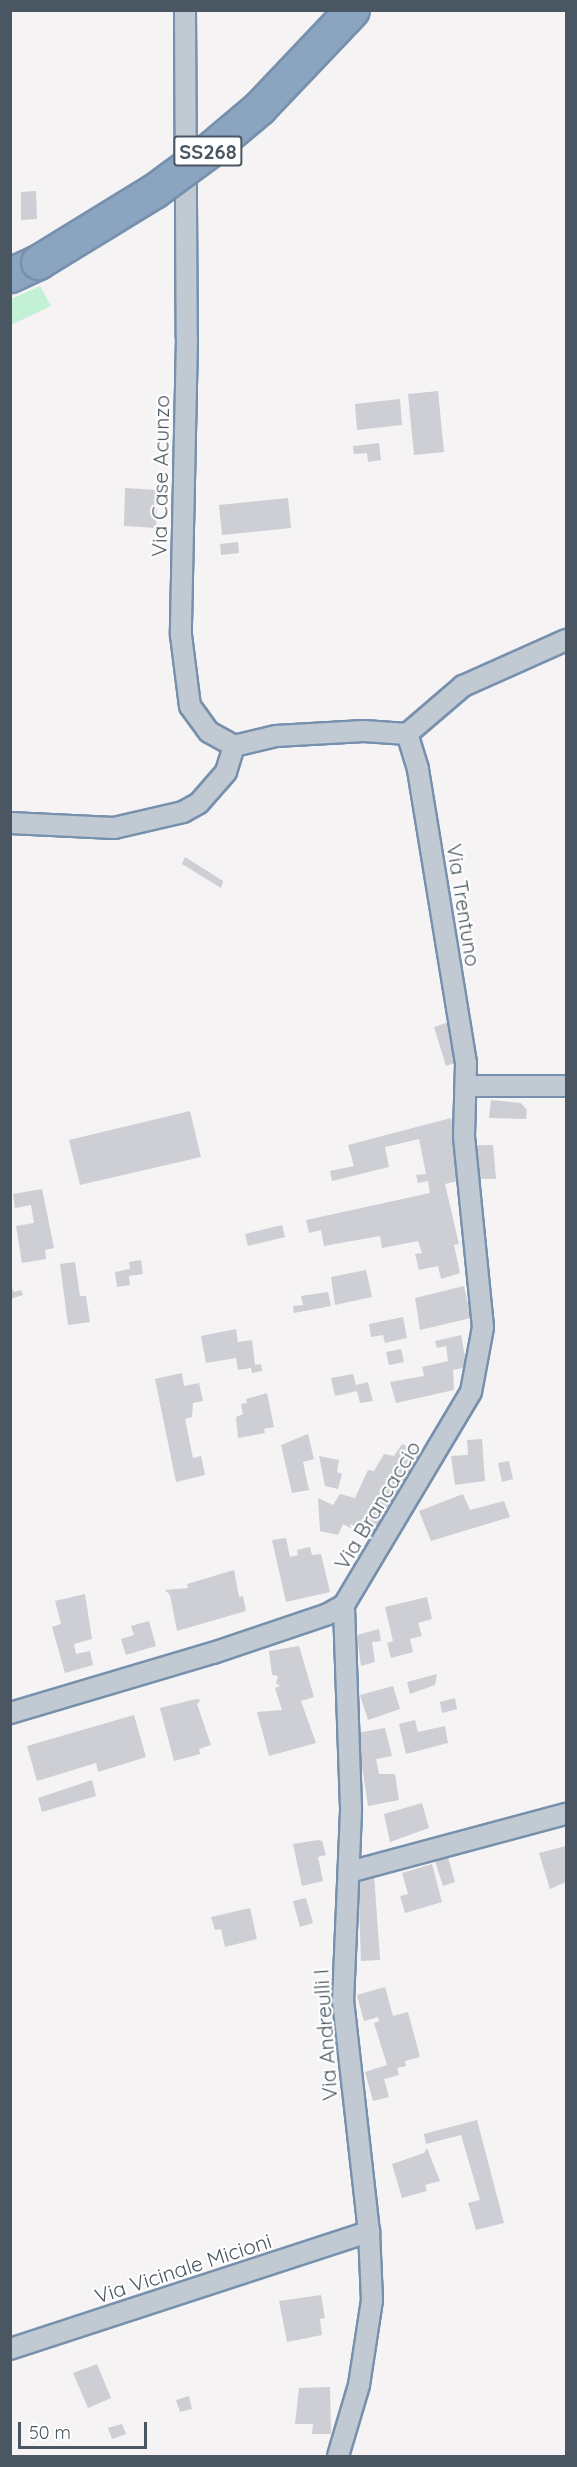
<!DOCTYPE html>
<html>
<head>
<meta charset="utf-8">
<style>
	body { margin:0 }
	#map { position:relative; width:577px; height:2467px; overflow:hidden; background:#f5f3f3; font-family:Quicksand,sans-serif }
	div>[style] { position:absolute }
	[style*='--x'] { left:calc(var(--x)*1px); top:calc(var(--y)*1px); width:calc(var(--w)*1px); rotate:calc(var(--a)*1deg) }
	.green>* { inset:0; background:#c3f1d5 }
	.building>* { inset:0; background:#cdcfd5 }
	.roads { filter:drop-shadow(2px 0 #7690ad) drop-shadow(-2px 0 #7690ad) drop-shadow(0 2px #7690ad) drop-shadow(0 -2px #7690ad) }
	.street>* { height:20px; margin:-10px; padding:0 10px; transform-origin:10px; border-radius:10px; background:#c1cad2 }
	.highway>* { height:33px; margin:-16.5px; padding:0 16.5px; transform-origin:16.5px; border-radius:16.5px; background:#8ba5c1 }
	.bridges { filter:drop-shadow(2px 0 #7690ad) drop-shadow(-2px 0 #7690ad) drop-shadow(0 2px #7690ad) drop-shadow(0 -2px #7690ad) }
	.highway-bridge>* { height:33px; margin:-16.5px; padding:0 16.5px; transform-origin:16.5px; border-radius:16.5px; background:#8ba5c1 }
	span { translate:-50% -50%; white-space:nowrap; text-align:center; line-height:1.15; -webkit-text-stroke:4.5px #fff; paint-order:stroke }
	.shield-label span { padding:2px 4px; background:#fff; border:2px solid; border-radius:4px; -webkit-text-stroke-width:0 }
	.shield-label { font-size:20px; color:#4a5661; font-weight:700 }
	.street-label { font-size:21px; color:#4a5661 }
	.frame { position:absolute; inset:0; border:12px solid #4a5661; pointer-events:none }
	.scale { position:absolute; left:18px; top:2422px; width:129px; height:27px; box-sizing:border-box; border:3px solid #4a5661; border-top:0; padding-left:8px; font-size:18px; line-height:21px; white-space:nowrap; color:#4a5661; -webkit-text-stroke:4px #fff; paint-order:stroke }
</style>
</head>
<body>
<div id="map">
	<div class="green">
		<div style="clip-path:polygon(40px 286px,51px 306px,11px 325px,11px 299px)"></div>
	</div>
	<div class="building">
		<div style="clip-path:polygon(36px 191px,37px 219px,21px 220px,21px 192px)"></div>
		<div style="clip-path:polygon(438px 391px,444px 452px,414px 455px,408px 394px)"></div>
		<div style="clip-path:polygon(400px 399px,402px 425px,357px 430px,355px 404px)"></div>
		<div style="clip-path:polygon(379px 443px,381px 460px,368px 462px,367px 453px,354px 454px,353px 446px)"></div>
		<div style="clip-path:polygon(125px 488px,158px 490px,156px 528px,124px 526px)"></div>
		<div style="clip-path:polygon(288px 498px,291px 528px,222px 535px,219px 505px)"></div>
		<div style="clip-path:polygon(238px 542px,239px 553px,221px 555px,220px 544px)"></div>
		<div style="clip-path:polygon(185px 857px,223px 881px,221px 888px,182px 864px)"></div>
		<div style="clip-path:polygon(449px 1022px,461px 1061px,446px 1066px,434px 1027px)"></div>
		<div style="clip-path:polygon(491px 1100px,521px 1103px,527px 1110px,526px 1119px,489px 1118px)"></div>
		<div style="clip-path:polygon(190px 1111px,201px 1157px,80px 1185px,69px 1140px)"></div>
		<div style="clip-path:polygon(451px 1118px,462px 1180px,445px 1184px,459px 1244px,454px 1245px,460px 1273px,441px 1279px,438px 1266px,419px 1270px,415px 1254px,422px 1253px,418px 1241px,382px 1248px,380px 1236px,324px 1246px,321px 1230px,309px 1233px,306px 1220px,430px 1193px,428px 1181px,418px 1183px,416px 1175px,426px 1174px,419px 1139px,385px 1147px,389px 1167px,332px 1181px,330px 1171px,354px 1166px,348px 1145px)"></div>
		<div style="clip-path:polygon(476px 1145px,493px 1145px,496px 1179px,479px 1179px)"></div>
		<div style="clip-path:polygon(42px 1189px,54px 1248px,45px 1250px,46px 1259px,22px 1263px,16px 1226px,34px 1223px,31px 1205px,15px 1208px,13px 1194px)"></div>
		<div style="clip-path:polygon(282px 1225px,285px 1237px,248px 1246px,245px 1234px)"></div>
		<div style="clip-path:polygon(141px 1260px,143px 1274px,129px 1276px,130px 1285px,117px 1287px,115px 1272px,130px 1269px,129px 1262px)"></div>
		<div style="clip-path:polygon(75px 1262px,80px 1296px,86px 1296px,90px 1322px,68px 1325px,60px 1264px)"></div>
		<div style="clip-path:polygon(366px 1270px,372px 1297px,335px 1305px,331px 1277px)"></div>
		<div style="clip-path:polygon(10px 1284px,14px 1292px,21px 1290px,23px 1295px,10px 1299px)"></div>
		<div style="clip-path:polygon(464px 1286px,471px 1318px,420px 1330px,415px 1298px)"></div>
		<div style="clip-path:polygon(328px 1292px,331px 1306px,294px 1313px,293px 1306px,303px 1305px,301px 1296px)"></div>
		<div style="clip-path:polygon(403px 1317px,407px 1338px,385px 1343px,383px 1335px,371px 1337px,369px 1324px)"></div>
		<div style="clip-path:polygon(236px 1329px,238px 1342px,252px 1340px,255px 1365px,261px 1364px,262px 1371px,252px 1373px,251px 1368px,238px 1370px,236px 1358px,206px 1363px,201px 1336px)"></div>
		<div style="clip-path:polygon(461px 1335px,467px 1367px,453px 1370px,454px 1390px,396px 1403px,390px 1382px,424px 1376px,422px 1367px,448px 1361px,446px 1346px,437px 1348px,435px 1341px)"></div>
		<div style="clip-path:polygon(401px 1349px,404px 1362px,389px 1365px,386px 1352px)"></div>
		<div style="clip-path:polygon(182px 1373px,184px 1386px,199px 1383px,203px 1401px,193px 1403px,192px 1417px,185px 1419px,193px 1458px,201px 1456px,205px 1475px,176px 1482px,155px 1379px)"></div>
		<div style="clip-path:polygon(353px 1374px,356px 1385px,368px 1382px,373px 1401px,360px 1403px,357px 1391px,335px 1396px,331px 1378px)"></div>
		<div style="clip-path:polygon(267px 1393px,274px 1427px,264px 1429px,265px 1433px,238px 1438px,236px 1417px,243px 1414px,241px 1404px,247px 1403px,246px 1399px)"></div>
		<div style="clip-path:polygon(308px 1434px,314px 1459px,303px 1462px,309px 1490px,292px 1493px,281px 1445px)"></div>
		<div style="clip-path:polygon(482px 1439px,485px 1481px,455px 1485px,451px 1456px,468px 1455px,467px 1440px)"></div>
		<div style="clip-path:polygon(402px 1444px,423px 1454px,371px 1539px,343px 1524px,338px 1535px,320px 1531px,318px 1498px,333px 1505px,340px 1494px,355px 1498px,368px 1470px,374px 1471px,384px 1454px,394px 1456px)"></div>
		<div style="clip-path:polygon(319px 1456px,339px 1460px,337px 1472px,342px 1474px,338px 1489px,325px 1486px)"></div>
		<div style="clip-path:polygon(509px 1461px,513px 1479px,502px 1482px,498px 1463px)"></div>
		<div style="clip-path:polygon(463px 1494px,470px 1510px,504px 1501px,510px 1517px,431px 1541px,419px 1511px)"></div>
		<div style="clip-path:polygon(286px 1538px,290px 1557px,298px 1555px,297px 1550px,310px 1547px,312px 1555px,321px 1554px,330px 1592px,286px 1602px,272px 1540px)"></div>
		<div style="clip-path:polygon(234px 1570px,239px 1597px,243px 1596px,246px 1611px,177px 1631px,170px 1595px,165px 1590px,188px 1588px,187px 1584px)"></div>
		<div style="clip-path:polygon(85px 1594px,92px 1639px,74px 1644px,76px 1654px,90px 1651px,93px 1665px,65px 1673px,52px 1627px,61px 1624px,55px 1601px)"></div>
		<div style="clip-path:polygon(427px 1597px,432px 1619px,418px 1623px,422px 1636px,410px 1639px,413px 1652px,391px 1658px,387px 1643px,393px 1641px,385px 1607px)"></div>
		<div style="clip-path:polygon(149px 1621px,156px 1646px,126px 1655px,121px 1639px,134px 1635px,131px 1626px)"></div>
		<div style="clip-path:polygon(379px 1629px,381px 1641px,372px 1642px,375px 1662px,361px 1666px,357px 1635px)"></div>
		<div style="clip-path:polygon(299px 1646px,314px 1697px,301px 1701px,316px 1743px,269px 1756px,257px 1712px,282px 1710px,275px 1688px,280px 1686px,276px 1683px,278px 1676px,272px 1675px,269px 1651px)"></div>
		<div style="clip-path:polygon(437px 1674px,435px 1685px,410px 1694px,407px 1682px)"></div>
		<div style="clip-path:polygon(393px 1686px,400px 1709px,368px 1720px,360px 1695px)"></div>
		<div style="clip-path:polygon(455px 1698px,457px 1709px,442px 1713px,440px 1702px)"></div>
		<div style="clip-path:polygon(196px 1699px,201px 1700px,197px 1704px,211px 1745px,199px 1749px,200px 1754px,174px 1761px,160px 1708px)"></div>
		<div style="clip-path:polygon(134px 1715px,146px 1757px,98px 1772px,96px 1763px,37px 1781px,27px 1746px)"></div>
		<div style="clip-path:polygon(415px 1720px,418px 1732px,445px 1726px,448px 1743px,406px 1754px,399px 1724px)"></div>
		<div style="clip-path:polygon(385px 1728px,392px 1756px,376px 1759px,379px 1774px,395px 1774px,399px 1800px,368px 1806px,357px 1733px)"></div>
		<div style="clip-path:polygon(92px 1780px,96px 1796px,42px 1812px,38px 1798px)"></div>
		<div style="clip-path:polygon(422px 1803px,429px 1828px,390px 1842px,384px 1814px)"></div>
		<div style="clip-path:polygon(318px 1840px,322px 1841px,326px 1855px,318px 1857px,323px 1881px,302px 1886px,293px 1844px)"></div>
		<div style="clip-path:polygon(566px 1846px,566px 1882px,550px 1889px,539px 1853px)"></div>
		<div style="clip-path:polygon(448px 1857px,455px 1882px,443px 1886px,435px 1861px)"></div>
		<div style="clip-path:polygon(432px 1864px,442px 1902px,405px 1913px,400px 1896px,408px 1894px,402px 1873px)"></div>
		<div style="clip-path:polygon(374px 1874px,380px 1960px,361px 1961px,358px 1875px)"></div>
		<div style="clip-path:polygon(306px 1898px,313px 1923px,300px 1927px,293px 1901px)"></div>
		<div style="clip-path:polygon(250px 1908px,257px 1939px,225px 1947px,221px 1929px,215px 1930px,211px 1917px)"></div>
		<div style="clip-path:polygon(385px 1987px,393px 2016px,408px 2012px,420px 2057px,405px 2061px,406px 2066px,397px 2068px,399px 2075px,384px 2079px,389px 2097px,373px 2101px,365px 2072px,387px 2065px,374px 2023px,379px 2021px,378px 2017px,364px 2021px,357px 1995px)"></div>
		<div style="clip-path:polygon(477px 2120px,504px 2223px,476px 2230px,468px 2203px,480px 2200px,461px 2135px,426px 2144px,424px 2134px)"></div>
		<div style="clip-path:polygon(427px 2148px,440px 2181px,425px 2185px,427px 2191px,402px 2198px,392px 2164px,424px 2153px)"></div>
		<div style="clip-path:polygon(321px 2295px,325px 2318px,320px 2319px,322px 2335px,287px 2342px,279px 2301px)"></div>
		<div style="clip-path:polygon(97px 2364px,111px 2398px,88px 2408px,73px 2373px)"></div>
		<div style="clip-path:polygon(330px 2387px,331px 2434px,312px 2434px,313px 2424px,295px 2424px,299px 2388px)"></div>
		<div style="clip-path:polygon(189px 2396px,192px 2409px,180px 2412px,176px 2400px)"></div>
		<div style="clip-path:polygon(122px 2424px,126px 2434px,112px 2439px,108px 2428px)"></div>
	</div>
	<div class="roads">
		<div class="street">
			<div style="--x:185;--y:10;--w:328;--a:89.7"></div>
			<div style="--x:187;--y:338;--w:297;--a:91.2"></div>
			<div style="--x:181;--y:635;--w:72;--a:82.8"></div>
			<div style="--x:190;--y:706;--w:32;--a:54"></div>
			<div style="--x:209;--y:732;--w:29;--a:29"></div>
			<div style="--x:234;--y:746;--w:43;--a:-13.4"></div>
			<div style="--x:276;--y:736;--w:88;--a:-3.3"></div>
			<div style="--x:364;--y:731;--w:43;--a:4"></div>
			<div style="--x:407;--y:734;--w:74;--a:-40.6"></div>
			<div style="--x:463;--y:686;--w:113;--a:-24.1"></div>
			<div style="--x:10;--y:823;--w:104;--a:2.8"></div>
			<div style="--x:114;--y:828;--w:71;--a:-13.1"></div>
			<div style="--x:183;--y:812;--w:18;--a:-29"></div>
			<div style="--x:199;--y:803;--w:41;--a:-48.9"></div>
			<div style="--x:226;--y:772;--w:27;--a:-73"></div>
			<div style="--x:466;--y:1086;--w:100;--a:0"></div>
			<div style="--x:10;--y:1713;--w:212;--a:-16.5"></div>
			<div style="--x:213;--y:1653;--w:121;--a:-18.7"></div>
			<div style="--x:328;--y:1614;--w:18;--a:-29"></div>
			<div style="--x:344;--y:1605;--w:248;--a:-59.2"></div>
			<div style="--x:471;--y:1392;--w:66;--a:-79.5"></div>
			<div style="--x:483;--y:1327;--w:192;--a:-95.7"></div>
			<div style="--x:464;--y:1136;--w:73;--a:-88.4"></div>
			<div style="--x:466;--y:1063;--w:298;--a:-99.3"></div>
			<div style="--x:418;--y:769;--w:37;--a:-107"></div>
			<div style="--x:349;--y:1872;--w:225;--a:-15"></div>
			<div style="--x:10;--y:2349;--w:378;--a:-18.1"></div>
			<div style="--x:338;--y:2456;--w:74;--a:-73.5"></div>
			<div style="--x:359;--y:2385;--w:86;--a:-81.3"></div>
			<div style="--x:372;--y:2300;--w:68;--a:-92.5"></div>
			<div style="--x:369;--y:2232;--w:231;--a:-96.4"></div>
			<div style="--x:343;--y:2002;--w:194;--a:-87.6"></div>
			<div style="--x:351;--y:1808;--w:203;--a:-92"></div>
		</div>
		<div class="highway">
			<div style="--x:10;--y:275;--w:31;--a:-25"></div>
		</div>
	</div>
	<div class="bridges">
		<div class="highway-bridge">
			<div style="--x:38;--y:262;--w:136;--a:-31.5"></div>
			<div style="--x:154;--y:191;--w:67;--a:-36.5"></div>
			<div style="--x:208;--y:151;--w:67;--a:-40.1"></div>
			<div style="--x:259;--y:108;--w:135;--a:-46.5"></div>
		</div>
	</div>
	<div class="shield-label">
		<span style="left:208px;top:151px">SS268</span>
	</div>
	<div class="street-label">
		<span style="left:160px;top:476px;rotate:-89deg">Via Case Acunzo</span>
		<span style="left:464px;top:905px;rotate:81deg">Via Trentuno</span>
		<span style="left:377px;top:1505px;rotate:-59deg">Via Brancaccio</span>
		<span style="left:325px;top:2035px;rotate:-94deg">Via Andreulli I</span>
		<span style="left:183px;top:2268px;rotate:-18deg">Via Vicinale Micioni</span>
	</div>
	<div class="frame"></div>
	<div class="scale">50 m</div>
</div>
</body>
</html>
